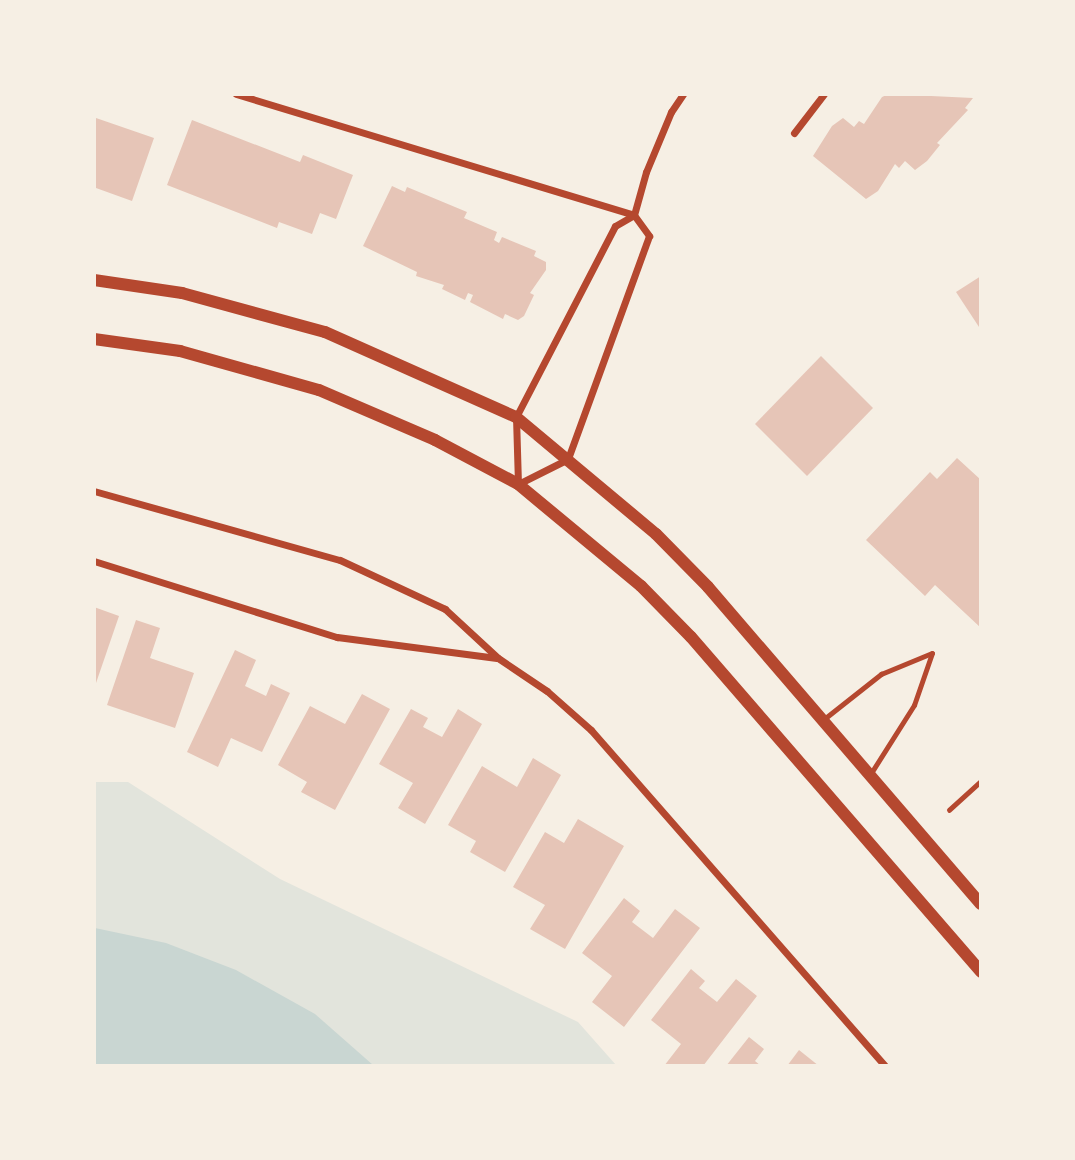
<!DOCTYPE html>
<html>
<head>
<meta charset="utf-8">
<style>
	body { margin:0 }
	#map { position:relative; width:1075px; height:1160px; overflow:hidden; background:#f6efe4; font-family:"DejaVu Sans",sans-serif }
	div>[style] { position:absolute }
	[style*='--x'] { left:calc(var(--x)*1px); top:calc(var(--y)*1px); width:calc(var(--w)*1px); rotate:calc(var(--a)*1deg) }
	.green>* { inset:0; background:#e2e4dc }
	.water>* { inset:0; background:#c9d6d2 }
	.building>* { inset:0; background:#e6c5b7 }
	.path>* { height:4.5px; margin:-2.25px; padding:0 2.25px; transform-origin:2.25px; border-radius:2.25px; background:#b5482f }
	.service>* { height:5px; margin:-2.5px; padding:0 2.5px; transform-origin:2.5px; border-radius:2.5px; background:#b5482f }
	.minor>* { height:7px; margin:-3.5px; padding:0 3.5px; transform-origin:3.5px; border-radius:3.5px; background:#b5482f }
	.tertiary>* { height:12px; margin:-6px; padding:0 6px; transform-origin:6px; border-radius:6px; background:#b5482f }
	span { translate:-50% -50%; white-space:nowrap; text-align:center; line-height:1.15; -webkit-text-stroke:5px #f6efe4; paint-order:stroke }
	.frame { position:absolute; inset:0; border:96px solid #f6efe4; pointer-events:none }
</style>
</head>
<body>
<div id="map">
	<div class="green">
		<div style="clip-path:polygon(94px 782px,128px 782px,280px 879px,578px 1022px,616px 1065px,95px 1065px)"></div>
	</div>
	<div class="water">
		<div style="clip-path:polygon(95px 928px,166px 943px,236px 970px,315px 1014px,373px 1065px,95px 1065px)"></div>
	</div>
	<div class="building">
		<div style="clip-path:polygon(889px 94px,973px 98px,965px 108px,968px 110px,937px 143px,940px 145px,927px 161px,915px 170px,905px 161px,899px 168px,895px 164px,878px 191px,866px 199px,813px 156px,832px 126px,843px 118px,854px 127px,859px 121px,864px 124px,882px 97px)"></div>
		<div style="clip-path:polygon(94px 110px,96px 118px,154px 138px,132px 201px,96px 188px)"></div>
		<div style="clip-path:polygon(192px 120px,300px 162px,303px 155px,353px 175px,336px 219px,320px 213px,312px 234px,279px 222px,277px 228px,167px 185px)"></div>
		<div style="clip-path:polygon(392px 186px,405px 192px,407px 187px,467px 212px,464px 218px,497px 232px,494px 240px,499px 243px,502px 237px,536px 251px,534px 256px,546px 262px,546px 270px,530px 293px,534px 295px,524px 316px,518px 320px,505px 314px,503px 319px,470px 302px,473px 295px,468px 293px,465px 300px,442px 289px,444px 285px,416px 276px,417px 272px,363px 246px)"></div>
		<div style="clip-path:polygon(981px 276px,981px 330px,956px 292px)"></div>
		<div style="clip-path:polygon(821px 356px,873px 408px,807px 476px,755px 424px)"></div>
		<div style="clip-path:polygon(957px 458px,981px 480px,981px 628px,935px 585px,925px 596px,866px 540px,930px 472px,937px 479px)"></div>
		<div style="clip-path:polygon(94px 607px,119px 616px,95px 686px,94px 686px)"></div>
		<div style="clip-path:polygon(136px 620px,160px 628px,150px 658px,194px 673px,175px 728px,107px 705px)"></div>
		<div style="clip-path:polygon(235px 650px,256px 660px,245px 686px,266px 696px,271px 684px,290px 693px,262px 752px,231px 738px,218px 767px,187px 752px)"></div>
		<div style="clip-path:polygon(362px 694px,390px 709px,335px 810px,301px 792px,307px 782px,278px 765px,310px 706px,345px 724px)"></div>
		<div style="clip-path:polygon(411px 709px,428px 718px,423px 727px,442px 737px,458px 709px,482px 724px,425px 824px,398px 808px,413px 783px,379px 764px)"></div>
		<div style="clip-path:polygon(533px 758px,561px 775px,505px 872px,470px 852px,476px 841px,448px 825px,482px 766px,517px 787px)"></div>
		<div style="clip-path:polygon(578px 819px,624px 846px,565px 949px,530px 929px,545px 905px,513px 887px,545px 832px,564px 843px)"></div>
		<div style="clip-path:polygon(624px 898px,640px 911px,632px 922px,653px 938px,675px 909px,700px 928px,624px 1027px,592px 1002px,612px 976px,582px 953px)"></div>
		<div style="clip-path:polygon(691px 969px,705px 981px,699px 988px,717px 1002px,736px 979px,757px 996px,703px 1066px,664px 1066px,681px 1044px,651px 1020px)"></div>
		<div style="clip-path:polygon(749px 1037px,764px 1049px,755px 1061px,761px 1066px,726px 1066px)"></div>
		<div style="clip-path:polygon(799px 1050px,819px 1066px,787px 1066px)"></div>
	</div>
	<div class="path">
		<div style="--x:949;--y:810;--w:43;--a:-42.2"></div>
	</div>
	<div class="service">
		<div style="--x:824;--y:719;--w:73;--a:-38.3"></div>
		<div style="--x:881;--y:674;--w:55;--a:-22.4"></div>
		<div style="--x:932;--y:653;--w:55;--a:109.1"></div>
		<div style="--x:914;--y:705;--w:80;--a:122.3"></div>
	</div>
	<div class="minor">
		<div style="--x:236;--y:94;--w:416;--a:16.9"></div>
		<div style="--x:634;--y:215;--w:45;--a:-74.4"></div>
		<div style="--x:646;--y:172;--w:65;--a:-67.4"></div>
		<div style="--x:671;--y:112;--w:22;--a:-56"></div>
		<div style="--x:794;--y:133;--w:49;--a:-52.4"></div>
		<div style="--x:634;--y:215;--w:26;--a:54"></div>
		<div style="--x:649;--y:236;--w:237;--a:110"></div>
		<div style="--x:568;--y:459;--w:56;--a:153.4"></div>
		<div style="--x:518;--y:484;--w:67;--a:-91.7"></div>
		<div style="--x:516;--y:417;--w:215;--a:-62.6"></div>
		<div style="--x:615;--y:226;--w:22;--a:-30"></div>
		<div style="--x:94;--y:491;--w:255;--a:15.7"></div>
		<div style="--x:340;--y:560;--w:116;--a:25"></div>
		<div style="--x:445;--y:609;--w:72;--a:42.8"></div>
		<div style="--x:498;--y:658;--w:59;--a:34"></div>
		<div style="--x:547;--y:691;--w:59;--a:41.6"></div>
		<div style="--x:591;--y:730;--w:446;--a:48.8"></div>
		<div style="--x:94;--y:561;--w:255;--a:17.4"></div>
		<div style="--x:337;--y:637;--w:161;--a:7.5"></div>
	</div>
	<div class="tertiary">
		<div style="--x:94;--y:280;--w:89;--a:8.4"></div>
		<div style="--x:182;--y:293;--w:148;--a:15.3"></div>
		<div style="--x:325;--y:332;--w:209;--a:24"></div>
		<div style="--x:516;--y:417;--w:182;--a:39.9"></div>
		<div style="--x:656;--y:534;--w:74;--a:45.5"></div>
		<div style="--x:708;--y:587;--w:418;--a:49.3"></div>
		<div style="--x:94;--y:339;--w:87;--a:7.9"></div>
		<div style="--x:180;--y:351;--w:144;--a:15.7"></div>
		<div style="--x:319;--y:390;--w:126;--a:23.3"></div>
		<div style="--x:435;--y:440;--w:94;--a:27.9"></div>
		<div style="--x:518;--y:484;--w:160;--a:39.7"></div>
		<div style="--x:641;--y:586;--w:71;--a:45.6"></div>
		<div style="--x:691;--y:637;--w:443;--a:49.1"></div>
	</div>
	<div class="frame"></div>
</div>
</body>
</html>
